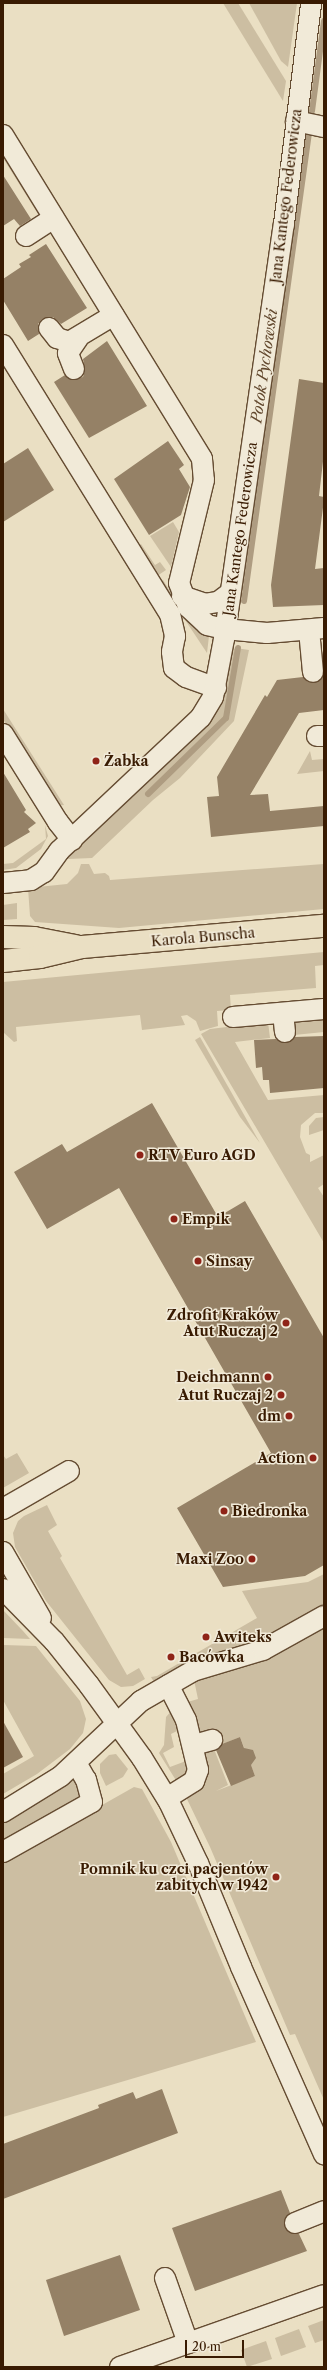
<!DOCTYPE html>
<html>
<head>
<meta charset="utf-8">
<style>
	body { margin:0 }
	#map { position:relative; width:327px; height:2370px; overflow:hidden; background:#eadfc3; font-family:"Libre Caslon Text",serif }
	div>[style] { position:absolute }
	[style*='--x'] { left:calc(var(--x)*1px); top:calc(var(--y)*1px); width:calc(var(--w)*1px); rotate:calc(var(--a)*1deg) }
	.green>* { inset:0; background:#ccbea2 }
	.stream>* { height:6px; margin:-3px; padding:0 3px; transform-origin:3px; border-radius:3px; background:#ae9c81 }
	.building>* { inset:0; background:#958166 }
	.roads { filter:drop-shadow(1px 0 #654c32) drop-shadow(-1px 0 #654c32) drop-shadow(0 1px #654c32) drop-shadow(0 -1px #654c32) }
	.minor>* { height:20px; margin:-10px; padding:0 10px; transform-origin:10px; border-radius:10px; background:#f1ead8 }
	.major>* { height:22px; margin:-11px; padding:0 11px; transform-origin:11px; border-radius:11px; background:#eadfc3 }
	.dots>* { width:11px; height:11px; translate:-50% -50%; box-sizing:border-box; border:2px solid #f1ead8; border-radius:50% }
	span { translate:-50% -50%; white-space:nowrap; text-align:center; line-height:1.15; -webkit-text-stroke:3px #f1ead8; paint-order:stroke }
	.street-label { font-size:14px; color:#391b02 }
	.poi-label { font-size:14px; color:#391b02; font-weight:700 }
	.left { translate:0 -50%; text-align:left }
	.right { translate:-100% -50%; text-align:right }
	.water-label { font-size:15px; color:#62482e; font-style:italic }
	.frame { position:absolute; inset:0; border:4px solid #391b02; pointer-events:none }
	.scale { position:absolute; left:185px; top:2340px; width:59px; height:18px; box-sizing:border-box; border:2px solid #391b02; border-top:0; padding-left:5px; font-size:12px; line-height:14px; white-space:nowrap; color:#391b02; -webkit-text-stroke:3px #f1ead8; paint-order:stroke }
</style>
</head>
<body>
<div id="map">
	<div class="green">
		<div style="clip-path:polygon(223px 3px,238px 3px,286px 81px,283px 101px)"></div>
		<div style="clip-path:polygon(249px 3px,297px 3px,288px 67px,281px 61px)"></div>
		<div style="clip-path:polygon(3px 150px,38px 211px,38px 214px,3px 158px)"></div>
		<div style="clip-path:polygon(173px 522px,179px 532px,171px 567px,150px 536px)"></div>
		<div style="clip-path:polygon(141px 544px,155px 565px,160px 562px,166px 570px,157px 576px,138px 546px)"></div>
		<div style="clip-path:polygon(163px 580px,187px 618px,209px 636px,207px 653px,160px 582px)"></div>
		<div style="clip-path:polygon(236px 648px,249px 650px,234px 721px,180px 778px,153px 800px,92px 858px,68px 859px,66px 856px,161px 769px,214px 716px,226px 692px,230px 651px)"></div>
		<div style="clip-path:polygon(3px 709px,64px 805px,56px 806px,3px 719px)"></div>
		<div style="clip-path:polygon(310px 751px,312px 760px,324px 759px,324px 771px,297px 774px)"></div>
		<div style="clip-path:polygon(45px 825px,48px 836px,41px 849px,16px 868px,3px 870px,3px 864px,13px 863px,46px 839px)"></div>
		<div style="clip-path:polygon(81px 864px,89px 864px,94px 874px,105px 873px,109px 876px,110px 880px,324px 864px,324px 909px,119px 928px,35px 922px,30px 916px,28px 888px,67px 884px,78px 873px)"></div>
		<div style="clip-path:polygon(17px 903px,17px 919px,3px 920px,3px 905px)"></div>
		<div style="clip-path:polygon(324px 952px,324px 965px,315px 966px,316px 988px,230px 995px,231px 1010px,217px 1011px,218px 1026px,200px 1031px,196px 1021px,187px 1015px,181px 1016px,185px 1025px,142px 1030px,140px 1015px,16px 1027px,17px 1041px,14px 1042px,3px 1032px,3px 982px)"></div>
		<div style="clip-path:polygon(324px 1017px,324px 1032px,294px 1035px,293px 1024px,296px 1020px)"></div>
		<div style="clip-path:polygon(268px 1022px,270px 1038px,235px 1042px,268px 1100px,324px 1095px,324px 1088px,324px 1113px,315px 1113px,301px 1125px,300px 1137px,306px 1153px,310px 1155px,310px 1162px,324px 1155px,324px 1184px,318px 1188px,324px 1197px,324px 1243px,201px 1034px,210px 1029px)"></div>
		<div style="clip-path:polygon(200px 1037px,260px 1143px,240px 1117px,195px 1040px)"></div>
		<div style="clip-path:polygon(324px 1117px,324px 1130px,309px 1135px,309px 1126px,316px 1118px)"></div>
		<div style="clip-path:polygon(17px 1453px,29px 1473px,3px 1488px,3px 1455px,6px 1459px)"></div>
		<div style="clip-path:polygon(47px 1505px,57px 1525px,48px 1531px,62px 1556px,60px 1558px,127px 1675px,139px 1668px,145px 1679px,133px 1686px,121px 1687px,109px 1680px,46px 1601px,15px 1547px,13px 1533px,18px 1521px,24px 1516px)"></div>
		<div style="clip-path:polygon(324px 1574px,324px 1605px,257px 1642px,196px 1659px,154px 1682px,151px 1677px,157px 1676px,257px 1618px,242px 1591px,308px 1582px)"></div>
		<div style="clip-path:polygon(3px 1610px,23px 1631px,30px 1639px,3px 1638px)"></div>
		<div style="clip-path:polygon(324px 1626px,324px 2100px,295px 2034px,290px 2035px,210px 1847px,186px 1797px,206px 1750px,214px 1749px,228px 1785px,216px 1791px,255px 1776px,240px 1737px,215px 1747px,199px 1734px,184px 1703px,198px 1699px,194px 1680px)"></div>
		<div style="clip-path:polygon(3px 1645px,36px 1646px,80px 1701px,86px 1719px,83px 1733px,70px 1749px,37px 1774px,3px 1794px,3px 1774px,34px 1756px,3px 1700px)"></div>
		<div style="clip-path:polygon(174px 1708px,179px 1730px,171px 1734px,174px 1747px,163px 1753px,170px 1767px,186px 1761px,193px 1768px,177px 1782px,159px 1753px,164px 1745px,166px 1717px)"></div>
		<div style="clip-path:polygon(116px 1754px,128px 1769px,123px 1777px,106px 1786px,100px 1773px,100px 1764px,109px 1755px)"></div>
		<div style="clip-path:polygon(71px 1780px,78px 1782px,80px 1798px,3px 1845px,3px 1822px)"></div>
		<div style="clip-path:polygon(134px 1787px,142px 1789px,171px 1842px,256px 2042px,3px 2117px,3px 1861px)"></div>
		<div style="clip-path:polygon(324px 2320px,324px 2340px,315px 2343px,308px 2326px)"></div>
		<div style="clip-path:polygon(299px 2329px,306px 2347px,281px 2356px,275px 2338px)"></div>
		<div style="clip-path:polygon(266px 2341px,272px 2359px,247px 2367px,241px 2350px)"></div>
	</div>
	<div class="stream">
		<div style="--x:312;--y:111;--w:91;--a:-82.4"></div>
		<div style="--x:244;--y:601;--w:471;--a:-82.1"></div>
		<div style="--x:148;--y:794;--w:109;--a:-44.3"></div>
		<div style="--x:226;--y:718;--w:71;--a:-80.3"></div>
	</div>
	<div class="building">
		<div style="clip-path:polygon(3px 175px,31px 219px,20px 226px,14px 219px,3px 226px)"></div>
		<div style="clip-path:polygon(46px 244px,87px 308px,61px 324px,53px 317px,42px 319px,38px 324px,39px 334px,28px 341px,3px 300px,3px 279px,21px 267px,19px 264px,31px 257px,29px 255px)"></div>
		<div style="clip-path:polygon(107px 341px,147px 406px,89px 438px,54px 382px,65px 375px,72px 380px,83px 377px,85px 370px,83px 359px)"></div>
		<div style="clip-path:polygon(299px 379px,324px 383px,324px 453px,319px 496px,324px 497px,324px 500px,315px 569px,324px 568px,324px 605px,273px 607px,271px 585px)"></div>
		<div style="clip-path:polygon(168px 441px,184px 465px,179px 469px,190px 487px,181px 515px,149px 535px,114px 479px)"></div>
		<div style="clip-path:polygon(28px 448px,54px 490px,3px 522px,3px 464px)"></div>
		<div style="clip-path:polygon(324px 675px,324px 710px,299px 713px,250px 795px,268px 794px,270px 811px,324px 806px,324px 826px,211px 837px,207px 797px,219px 796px,217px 777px,265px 695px,267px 697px,277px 680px,303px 677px,308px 682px,314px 683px)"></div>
		<div style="clip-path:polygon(3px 772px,26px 810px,24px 812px,36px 823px,28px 829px,30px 832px,3px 848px)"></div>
		<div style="clip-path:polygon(324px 1036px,324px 1088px,270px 1093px,269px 1080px,263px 1080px,262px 1067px,256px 1068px,254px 1040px,276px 1039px,286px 1043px,295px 1037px)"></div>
		<div style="clip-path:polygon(152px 1103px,218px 1217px,245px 1201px,324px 1338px,324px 1565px,305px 1576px,223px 1587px,177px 1508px,271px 1453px,119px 1188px,47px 1229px,14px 1172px,62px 1144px,67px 1152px)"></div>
		<div style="clip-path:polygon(3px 1721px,23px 1757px,3px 1768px)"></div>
		<div style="clip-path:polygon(240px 1737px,244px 1748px,253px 1750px,256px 1758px,251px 1765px,255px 1776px,231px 1786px,216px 1750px,222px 1744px)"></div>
		<div style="clip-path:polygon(162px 2089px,178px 2133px,3px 2199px,3px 2144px,99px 2108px,98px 2105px,133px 2092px,136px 2099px)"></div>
		<div style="clip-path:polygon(281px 2190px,290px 2213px,284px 2221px,285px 2228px,293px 2234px,299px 2234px,307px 2251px,195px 2291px,172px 2228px)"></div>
		<div style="clip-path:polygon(120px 2255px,140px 2310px,64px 2336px,46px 2280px)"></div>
	</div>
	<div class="roads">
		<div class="minor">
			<div style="--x:296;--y:121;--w:29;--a:12"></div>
			<div style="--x:3;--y:135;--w:380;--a:58.4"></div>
			<div style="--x:202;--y:459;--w:21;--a:85"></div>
			<div style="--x:204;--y:480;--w:106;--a:103.6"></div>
			<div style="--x:179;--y:583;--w:26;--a:69"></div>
			<div style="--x:188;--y:607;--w:26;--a:43"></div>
			<div style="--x:207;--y:625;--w:18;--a:13"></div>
			<div style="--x:225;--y:629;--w:42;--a:5.4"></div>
			<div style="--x:267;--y:633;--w:57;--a:-5"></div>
			<div style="--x:26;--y:236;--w:33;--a:-33"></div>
			<div style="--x:49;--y:328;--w:13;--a:51"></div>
			<div style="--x:57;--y:338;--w:13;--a:18"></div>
			<div style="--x:69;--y:342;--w:52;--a:-31"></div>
			<div style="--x:3;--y:345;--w:317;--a:58.2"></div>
			<div style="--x:170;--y:614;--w:23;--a:77"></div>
			<div style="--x:175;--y:636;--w:16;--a:101"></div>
			<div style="--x:172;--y:652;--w:16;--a:83"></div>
			<div style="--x:174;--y:668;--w:15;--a:37"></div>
			<div style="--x:186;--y:677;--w:32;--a:20"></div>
			<div style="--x:74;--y:369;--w:17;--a:-111"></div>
			<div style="--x:68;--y:353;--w:18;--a:-56"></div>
			<div style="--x:182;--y:596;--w:24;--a:19"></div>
			<div style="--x:205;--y:604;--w:13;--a:-9"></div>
			<div style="--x:218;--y:602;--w:15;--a:-37"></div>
			<div style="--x:309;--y:630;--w:42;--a:84.6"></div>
			<div style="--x:3;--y:734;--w:104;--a:58"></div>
			<div style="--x:58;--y:822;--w:23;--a:52"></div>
			<div style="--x:317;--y:736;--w:7;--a:0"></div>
			<div style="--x:3;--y:883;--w:28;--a:-6"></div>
			<div style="--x:31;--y:880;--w:15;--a:-32"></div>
			<div style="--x:44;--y:872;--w:26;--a:-54"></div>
			<div style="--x:59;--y:851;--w:195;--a:-43.3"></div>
			<div style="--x:201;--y:717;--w:23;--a:-59"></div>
			<div style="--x:213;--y:697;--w:59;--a:-79.3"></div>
			<div style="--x:224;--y:639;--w:419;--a:-81.8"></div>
			<div style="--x:284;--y:224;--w:223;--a:-83"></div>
			<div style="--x:283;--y:1013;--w:19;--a:84"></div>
			<div style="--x:233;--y:1017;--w:91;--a:-5"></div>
			<div style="--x:3;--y:1509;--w:76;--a:-29.9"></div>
			<div style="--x:3;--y:1552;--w:76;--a:60.1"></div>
			<div style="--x:3;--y:1589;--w:73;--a:45.6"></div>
			<div style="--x:54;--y:1641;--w:56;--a:51.5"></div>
			<div style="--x:89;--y:1685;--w:90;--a:54"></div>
			<div style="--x:142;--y:1758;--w:52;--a:58.5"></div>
			<div style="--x:169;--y:1802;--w:68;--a:64.6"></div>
			<div style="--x:198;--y:1863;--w:113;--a:67.5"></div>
			<div style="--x:241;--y:1967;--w:205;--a:66.1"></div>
			<div style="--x:194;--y:1745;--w:19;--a:-16"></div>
			<div style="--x:167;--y:1798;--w:32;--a:-32"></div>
			<div style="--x:194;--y:1781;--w:12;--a:-70"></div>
			<div style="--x:198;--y:1770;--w:51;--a:-103.5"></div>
			<div style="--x:186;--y:1720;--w:39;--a:-117"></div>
			<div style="--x:3;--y:1812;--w:68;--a:-31.8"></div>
			<div style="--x:61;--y:1776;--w:110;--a:-43.2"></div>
			<div style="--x:141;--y:1701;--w:60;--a:-30"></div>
			<div style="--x:193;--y:1671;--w:73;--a:-16.7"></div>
			<div style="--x:263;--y:1650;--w:70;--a:-29.1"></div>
			<div style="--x:3;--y:1852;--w:102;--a:-29.3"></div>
			<div style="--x:92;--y:1802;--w:23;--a:-105"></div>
			<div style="--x:86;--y:1780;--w:20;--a:-120"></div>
			<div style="--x:295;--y:2223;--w:31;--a:-22"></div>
			<div style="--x:165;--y:2278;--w:69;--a:70.5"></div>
			<div style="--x:120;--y:2367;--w:216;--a:-19.4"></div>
		</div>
		<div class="major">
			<div style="--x:3;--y:937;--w:31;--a:2"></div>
			<div style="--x:34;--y:938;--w:42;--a:11"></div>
			<div style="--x:3;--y:961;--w:37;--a:-6"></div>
			<div style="--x:40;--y:957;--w:43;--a:-13.4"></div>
			<div style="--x:82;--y:947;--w:243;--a:-5"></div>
		</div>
	</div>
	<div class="dots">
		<div style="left:96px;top:761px;background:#8f2418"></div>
		<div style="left:140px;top:1155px;background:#8f2418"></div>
		<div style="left:174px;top:1219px;background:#8f2418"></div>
		<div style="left:198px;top:1261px;background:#8f2418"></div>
		<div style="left:286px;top:1323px;background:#8f2418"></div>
		<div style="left:268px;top:1377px;background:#8f2418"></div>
		<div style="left:281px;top:1395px;background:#8f2418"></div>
		<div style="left:289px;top:1416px;background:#8f2418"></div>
		<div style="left:313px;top:1458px;background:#8f2418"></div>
		<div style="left:224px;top:1511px;background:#8f2418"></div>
		<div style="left:252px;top:1559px;background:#8f2418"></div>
		<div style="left:206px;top:1637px;background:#8f2418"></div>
		<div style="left:171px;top:1657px;background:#8f2418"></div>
		<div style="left:276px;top:1877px;background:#8f2418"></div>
	</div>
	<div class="street-label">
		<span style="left:286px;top:196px;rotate:-83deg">Jana Kantego Federowicza</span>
		<span style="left:240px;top:529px;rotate:-82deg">Jana Kantego Federowicza</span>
		<span style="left:203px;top:937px;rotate:-5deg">Karola Bunscha</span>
	</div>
	<div class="poi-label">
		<span class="left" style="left:104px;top:761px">Żabka</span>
		<span class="left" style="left:148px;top:1155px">RTV Euro AGD</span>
		<span class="left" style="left:182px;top:1219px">Empik</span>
		<span class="left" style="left:206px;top:1261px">Sinsay</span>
		<span class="right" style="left:278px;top:1323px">Zdrofit Kraków<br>Atut Ruczaj 2</span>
		<span class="right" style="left:260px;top:1377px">Deichmann</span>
		<span class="right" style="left:273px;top:1395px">Atut Ruczaj 2</span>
		<span class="right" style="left:281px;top:1416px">dm</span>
		<span class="right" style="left:305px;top:1458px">Action</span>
		<span class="left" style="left:232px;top:1511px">Biedronka</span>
		<span class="right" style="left:244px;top:1559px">Maxi Zoo</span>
		<span class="left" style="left:214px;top:1637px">Awiteks</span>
		<span class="left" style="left:179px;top:1657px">Bacówka</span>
		<span class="right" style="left:268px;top:1877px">Pomnik ku czci pacjentów<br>zabitych w 1942</span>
	</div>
	<div class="water-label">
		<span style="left:264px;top:366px;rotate:-82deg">Potok Pychowski</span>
	</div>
	<div class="frame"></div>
	<div class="scale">20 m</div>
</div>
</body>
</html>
